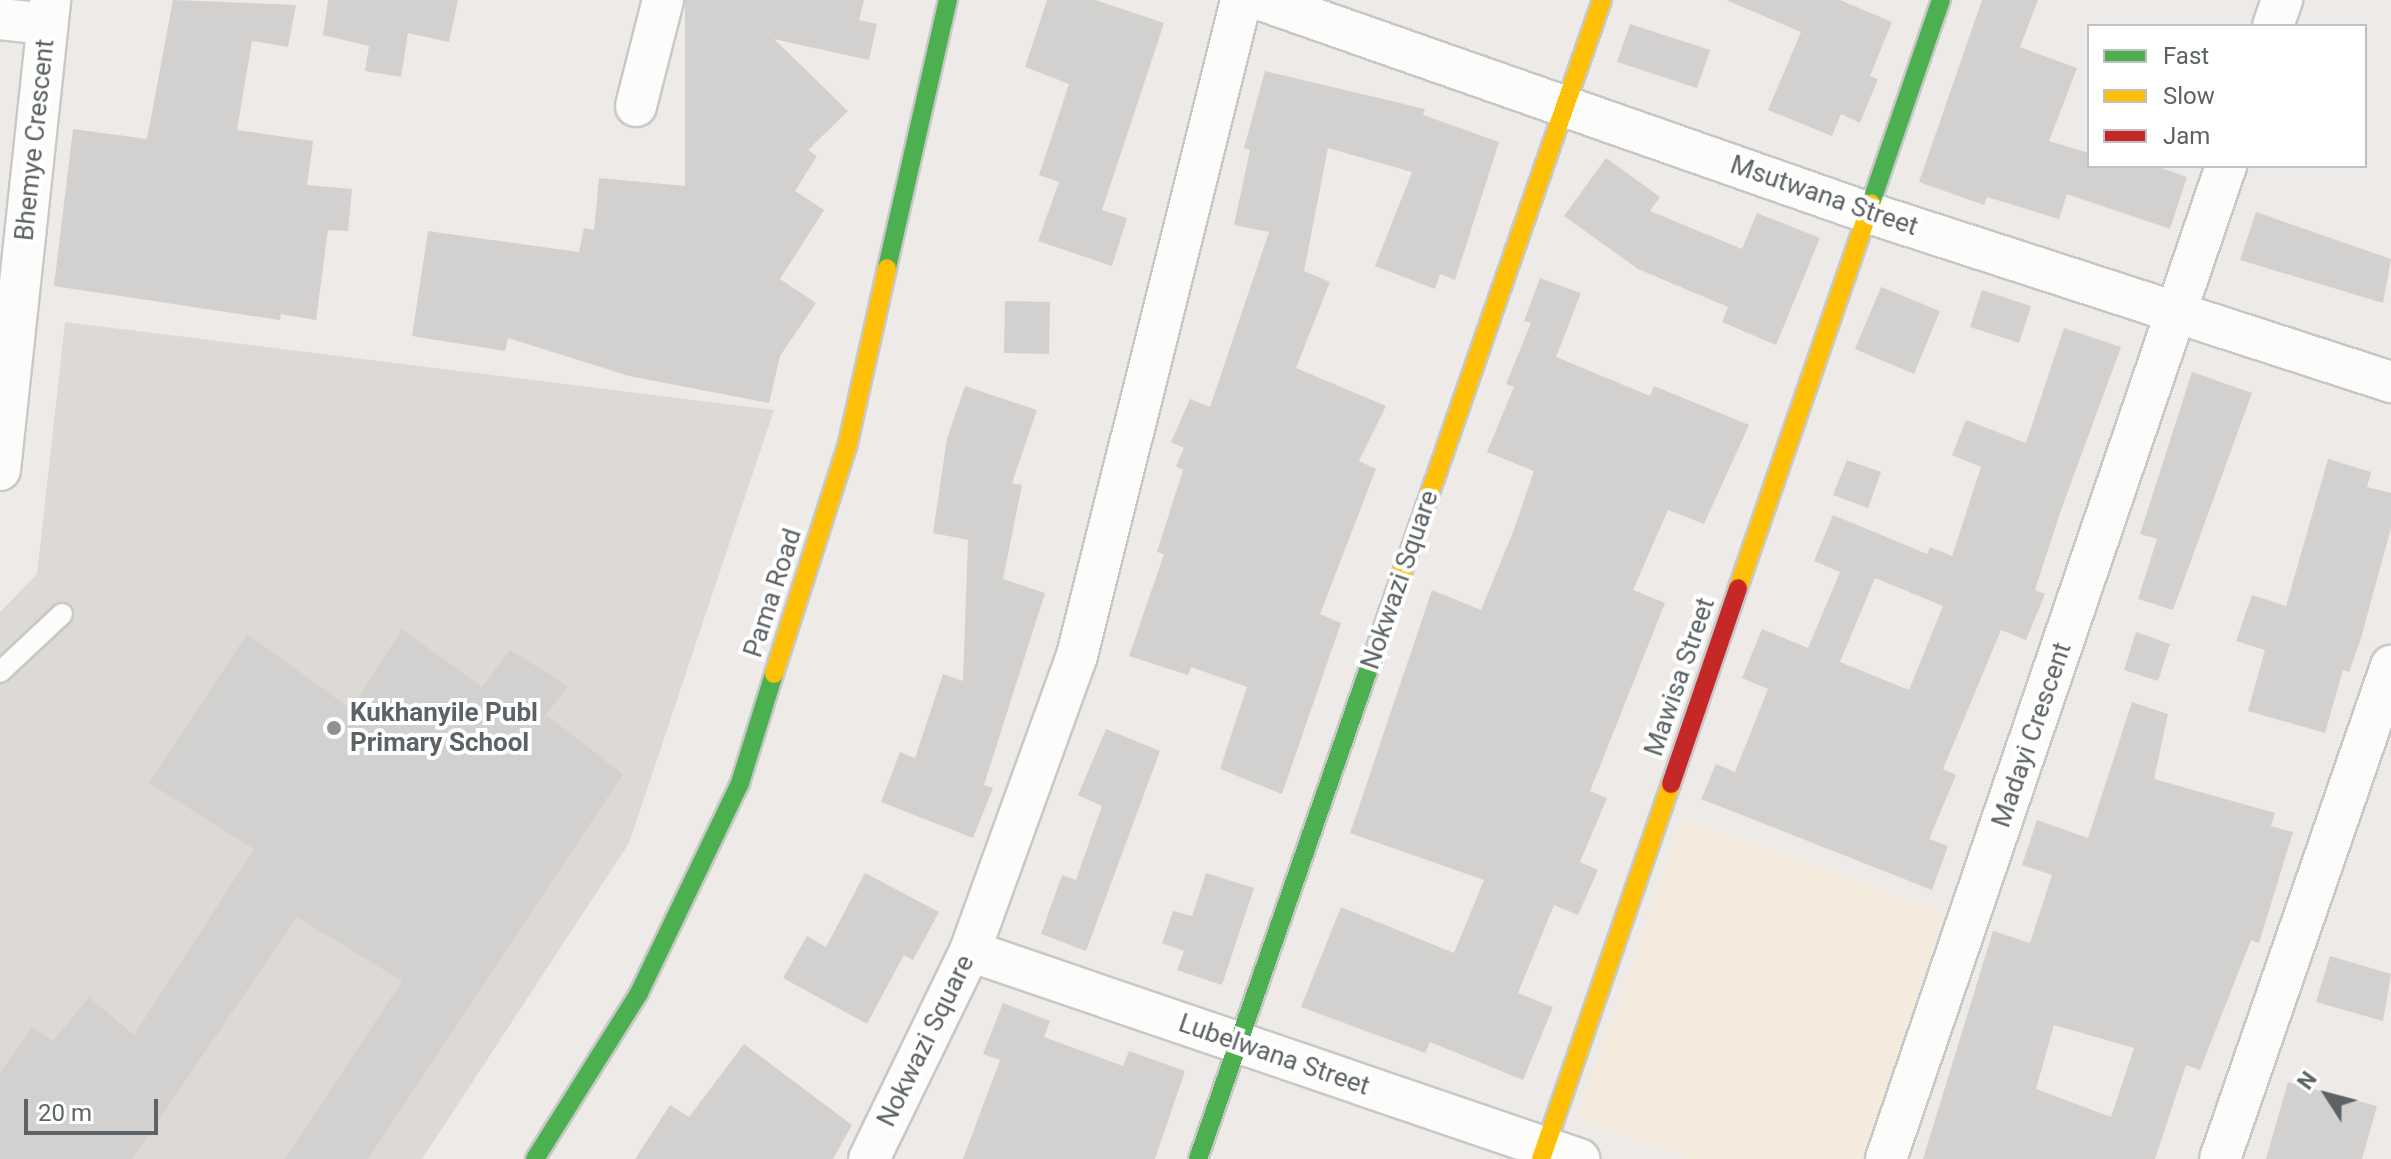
<!DOCTYPE html>
<html>
<head>
<meta charset="utf-8">
<style>
	body { margin:0 }
	#map { position:relative; width:2391px; height:1159px; overflow:hidden; background:#edeae7; font-family:Roboto,sans-serif }
	div>[style] { position:absolute }
	[style*='--x'] { left:calc(var(--x)*1px); top:calc(var(--y)*1px); width:calc(var(--w)*1px); rotate:calc(var(--a)*1deg) }
	.education>* { inset:0; background:#dddad5 }
	.sand>* { inset:0; background:#f4ebdd }
	.building>* { inset:0; background:#d3d1d0 }
	.roads { filter:drop-shadow(2px 0 #c8c8c8) drop-shadow(-2px 0 #c8c8c8) drop-shadow(0 2px #c8c8c8) drop-shadow(0 -2px #c8c8c8) }
	.lane>* { height:20px; margin:-10px; padding:0 10px; transform-origin:10px; border-radius:10px; background:#fcfcfb }
	.street>* { height:40px; margin:-20px; padding:0 20px; transform-origin:20px; border-radius:20px; background:#fcfcfb }
	.fast>* { height:18px; margin:-9px; padding:0 9px; transform-origin:9px; border-radius:9px; background:#4caf50 }
	.slow>* { height:18px; margin:-9px; padding:0 9px; transform-origin:9px; border-radius:9px; background:#ffc107 }
	.jam>* { height:18px; margin:-9px; padding:0 9px; transform-origin:9px; border-radius:9px; background:#c62828 }
	.dots>* { width:22px; height:22px; translate:-50% -50%; box-sizing:border-box; border:4px solid #fff; border-radius:50% }
	span { translate:-50% -50%; white-space:nowrap; text-align:center; line-height:1.15; -webkit-text-stroke:8px #fff; paint-order:stroke }
	.street-label { font-size:26px; color:#5c6265 }
	.poi-label { font-size:26px; color:#5c6265; font-weight:700 }
	.left { translate:0 -50%; text-align:left }
	.legend { position:absolute; left:2087px; top:24px; width:280px; height:144px; box-sizing:border-box; background:#fff; border:2px solid #bec0c1; margin:0; padding:10px 14px; list-style:none; font-size:24px; color:#5c6265 }
	.legend li { display:flex; align-items:center; gap:16px; height:40px }
	.legend b { width:40px; border:2px solid #bec0c1 }
	.north { position:absolute; left:2287px; top:1055px; width:80px; height:80px; -webkit-text-stroke:6px #fff; paint-order:stroke; rotate:306deg; font-size:22px; font-weight:700; line-height:32px; text-align:center; color:#5c6265 }
	.north::after { content:''; display:block; margin:auto; width:28px; height:36px; background:#5c6265; clip-path:polygon(50% 0,100% 100%,50% 72%,0 100%) }
	.scale { position:absolute; left:24px; top:1099px; width:134px; height:36px; box-sizing:border-box; border:4px solid #5c6265; border-top:0; padding-left:10px; font-size:24px; line-height:28px; white-space:nowrap; color:#5c6265; -webkit-text-stroke:6px #fff; paint-order:stroke }
</style>
</head>
<body>
<div id="map">
	<div class="education">
		<div style="clip-path:polygon(65px 322px,774px 410px,629px 843px,422px 1159px,0 1159px,0 612px,37px 574px)"></div>
	</div>
	<div class="sand">
		<div style="clip-path:polygon(1683px 820px,1945px 912px,1863px 1159px,1686px 1159px,1578px 1118px)"></div>
	</div>
	<div class="building">
		<div style="clip-path:polygon(173px 0,296px 5px,288px 47px,252px 41px,237px 130px,313px 141px,307px 185px,352px 189px,348px 231px,328px 230px,316px 320px,281px 314px,280px 320px,54px 286px,73px 129px,147px 139px)"></div>
		<div style="clip-path:polygon(328px 0,458px 0,449px 42px,408px 33px,401px 77px,365px 71px,369px 46px,323px 35px)"></div>
		<div style="clip-path:polygon(685px 0,864px 0,859px 20px,877px 24px,869px 60px,774px 39px,848px 111px,808px 150px,817px 156px,795px 191px,824px 210px,780px 279px,816px 303px,780px 356px,769px 403px,629px 376px,508px 338px,505px 351px,412px 336px,428px 231px,579px 252px,584px 228px,594px 230px,599px 178px,685px 186px)"></div>
		<div style="clip-path:polygon(1047px 0,1095px 0,1164px 23px,1102px 210px,1127px 218px,1112px 266px,1038px 241px,1059px 182px,1039px 175px,1069px 84px,1025px 67px)"></div>
		<div style="clip-path:polygon(1726px 0,1840px 0,1892px 22px,1870px 76px,1878px 79px,1860px 123px,1841px 114px,1832px 136px,1768px 110px,1801px 32px)"></div>
		<div style="clip-path:polygon(1982px 0,2038px 0,2020px 47px,2077px 68px,2049px 141px,2089px 153px,2089px 166px,2156px 166px,2187px 177px,2170px 229px,2067px 194px,2059px 219px,1987px 197px,1984px 205px,1919px 182px)"></div>
		<div style="clip-path:polygon(1630px 24px,1710px 50px,1697px 88px,1617px 62px)"></div>
		<div style="clip-path:polygon(1265px 71px,1425px 109px,1423px 115px,1499px 142px,1455px 280px,1440px 274px,1435px 289px,1375px 266px,1412px 172px,1328px 148px,1304px 271px,1330px 282px,1296px 368px,1386px 406px,1359px 461px,1376px 469px,1320px 614px,1341px 623px,1282px 794px,1220px 769px,1247px 687px,1191px 667px,1188px 675px,1129px 656px,1164px 554px,1157px 552px,1183px 470px,1176px 466px,1184px 448px,1171px 442px,1190px 399px,1210px 407px,1269px 232px,1234px 225px,1250px 150px,1244px 148px)"></div>
		<div style="clip-path:polygon(1606px 158px,1660px 197px,1650px 211px,1742px 249px,1757px 213px,1820px 238px,1776px 345px,1722px 322px,1728px 307px,1638px 269px,1564px 216px)"></div>
		<div style="clip-path:polygon(2256px 212px,2391px 259px,2383px 303px,2240px 260px)"></div>
		<div style="clip-path:polygon(1540px 278px,1581px 293px,1556px 357px,1650px 396px,1654px 386px,1749px 425px,1704px 524px,1668px 510px,1633px 590px,1665px 603px,1590px 791px,1607px 798px,1580px 862px,1598px 870px,1578px 915px,1554px 905px,1518px 993px,1553px 1007px,1523px 1080px,1430px 1042px,1425px 1053px,1301px 1007px,1341px 907px,1454px 953px,1484px 880px,1350px 833px,1432px 590px,1481px 610px,1513px 532px,1534px 471px,1487px 452px,1514px 387px,1506px 384px,1531px 323px,1524px 321px)"></div>
		<div style="clip-path:polygon(1881px 287px,1940px 311px,1914px 374px,1855px 349px)"></div>
		<div style="clip-path:polygon(1982px 290px,2031px 306px,2019px 343px,1970px 327px)"></div>
		<div style="clip-path:polygon(1005px 301px,1050px 302px,1049px 354px,1004px 353px)"></div>
		<div style="clip-path:polygon(evenodd,2064px 328px,2121px 347px,2061px 510px,2035px 590px,2045px 594px,2026px 640px,2001px 630px,1943px 769px,1956px 775px,1929px 839px,1948px 846px,1932px 890px,1701px 799px,1716px 764px,1735px 772px,1768px 689px,1742px 678px,1762px 629px,1808px 648px,1840px 572px,1814px 561px,1833px 515px,1927px 554px,1930px 547px,1952px 556px,1981px 467px,1952px 455px,1966px 420px,2026px 443px,2064px 328px,1875px 578px,1943px 606px,1909px 690px,1840px 662px,1875px 578px)"></div>
		<div style="clip-path:polygon(2192px 372px,2252px 393px,2173px 610px,2138px 599px,2157px 539px,2140px 534px)"></div>
		<div style="clip-path:polygon(965px 386px,1037px 410px,1012px 483px,1022px 485px,1003px 579px,1045px 593px,984px 785px,993px 788px,973px 838px,881px 802px,900px 752px,915px 758px,943px 674px,963px 681px,968px 540px,933px 533px,947px 439px)"></div>
		<div style="clip-path:polygon(2328px 459px,2371px 472px,2367px 487px,2391px 493px,2391px 528px,2361px 638px,2349px 672px,2343px 670px,2325px 733px,2248px 711px,2265px 650px,2236px 641px,2252px 595px,2286px 606px)"></div>
		<div style="clip-path:polygon(1847px 460px,1881px 472px,1868px 508px,1833px 495px)"></div>
		<div style="clip-path:polygon(402px 629px,482px 687px,510px 650px,568px 686px,546px 715px,623px 774px,368px 1159px,285px 1159px,402px 981px,297px 917px,132px 1159px,0 1159px,0 1073px,32px 1027px,53px 1041px,89px 997px,134px 1035px,254px 849px,149px 783px,247px 634px,351px 709px)"></div>
		<div style="clip-path:polygon(2136px 632px,2170px 644px,2158px 681px,2124px 670px)"></div>
		<div style="clip-path:polygon(evenodd,2132px 702px,2168px 714px,2154px 779px,2275px 813px,2271px 826px,2293px 832px,2259px 943px,2251px 940px,2200px 1070px,2186px 1065px,2155px 1159px,1923px 1159px,1993px 931px,2030px 943px,2052px 875px,2022px 865px,2037px 820px,2088px 838px,2132px 702px,2054px 1025px,2134px 1048px,2111px 1117px,2036px 1089px,2054px 1025px)"></div>
		<div style="clip-path:polygon(1106px 729px,1160px 751px,1086px 951px,1041px 934px,1062px 875px,1076px 880px,1102px 806px,1078px 795px)"></div>
		<div style="clip-path:polygon(865px 873px,939px 912px,913px 960px,904px 955px,867px 1024px,783px 978px,807px 936px,826px 947px)"></div>
		<div style="clip-path:polygon(1206px 873px,1254px 888px,1222px 985px,1177px 970px,1184px 951px,1162px 943px,1173px 911px,1192px 916px)"></div>
		<div style="clip-path:polygon(2330px 956px,2391px 974px,2383px 1021px,2316px 1002px)"></div>
		<div style="clip-path:polygon(1003px 1003px,1050px 1021px,1044px 1037px,1123px 1066px,1129px 1051px,1185px 1071px,1155px 1159px,963px 1159px,1000px 1060px,983px 1054px)"></div>
		<div style="clip-path:polygon(744px 1044px,852px 1125px,833px 1159px,635px 1159px,670px 1105px,689px 1117px)"></div>
		<div style="clip-path:polygon(2288px 1082px,2377px 1106px,2362px 1159px,2266px 1159px)"></div>
	</div>
	<div class="roads">
		<div class="lane">
			<div style="--x:0;--y:672;--w:85;--a:-43.1"></div>
		</div>
		<div class="street">
			<div style="--x:1261;--y:0;--w:644;--a:19.31"></div>
			<div style="--x:1869;--y:213;--w:549;--a:17.94"></div>
			<div style="--x:0;--y:19;--w:47;--a:6.1"></div>
			<div style="--x:2273;--y:26;--w:28;--a:-71"></div>
			<div style="--x:636;--y:106;--w:109;--a:-75.7"></div>
			<div style="--x:0;--y:470;--w:473;--a:-83.9"></div>
			<div style="--x:970;--y:951;--w:644;--a:18.86"></div>
			<div style="--x:869;--y:1159;--w:231;--a:-64.1"></div>
			<div style="--x:970;--y:951;--w:314;--a:-70.1"></div>
			<div style="--x:1077;--y:656;--w:676;--a:-75.96"></div>
			<div style="--x:1886;--y:1159;--w:1050;--a:-71.1"></div>
			<div style="--x:2220;--y:1159;--w:522;--a:-70.87"></div>
		</div>
		<div class="fast">
			<div style="--x:1871;--y:203;--w:215;--a:-71"></div>
			<div style="--x:887;--y:268;--w:275;--a:-77.2"></div>
			<div style="--x:535;--y:1159;--w:196;--a:-57.9"></div>
			<div style="--x:639;--y:993;--w:233;--a:-64.3"></div>
			<div style="--x:740;--y:783;--w:114;--a:-72.7"></div>
			<div style="--x:1198;--y:1159;--w:617;--a:-70.8"></div>
		</div>
		<div class="slow">
			<div style="--x:1401;--y:576;--w:610;--a:-70.76"></div>
			<div style="--x:1738;--y:588;--w:407;--a:-70.9"></div>
			<div style="--x:774;--y:674;--w:243;--a:-72.2"></div>
			<div style="--x:848;--y:443;--w:179;--a:-77.4"></div>
			<div style="--x:1541;--y:1159;--w:397;--a:-70.9"></div>
		</div>
		<div class="jam">
			<div style="--x:1671;--y:784;--w:207;--a:-71.1"></div>
		</div>
	</div>
	<div class="dots">
		<div style="left:334px;top:728px;background:#8f9292"></div>
	</div>
	<div class="street-label">
		<span style="left:35px;top:140px;rotate:-84deg">Bhemye Crescent</span>
		<span style="left:1824px;top:196px;rotate:19deg">Msutwana Street</span>
		<span style="left:1400px;top:580px;rotate:-71deg">Nokwazi Square</span>
		<span style="left:773px;top:593px;rotate:-72deg">Pama Road</span>
		<span style="left:1680px;top:677px;rotate:-71deg">Mawisa Street</span>
		<span style="left:2032px;top:735px;rotate:-71deg">Madayi Crescent</span>
		<span style="left:926px;top:1041px;rotate:-64deg">Nokwazi Square</span>
		<span style="left:1274px;top:1055px;rotate:19deg">Lubelwana Street</span>
	</div>
	<div class="poi-label">
		<span class="left" style="left:350px;top:728px">Kukhanyile Publ<br>Primary School</span>
	</div>
	<ul class="legend">
	<li><b style="height:10px;background:#4caf50"></b>Fast</li>
	<li><b style="height:10px;background:#ffc107"></b>Slow</li>
	<li><b style="height:10px;background:#c62828"></b>Jam</li>
	</ul>
	<div class="north">N</div>
	<div class="scale">20 m</div>
</div>
</body>
</html>
